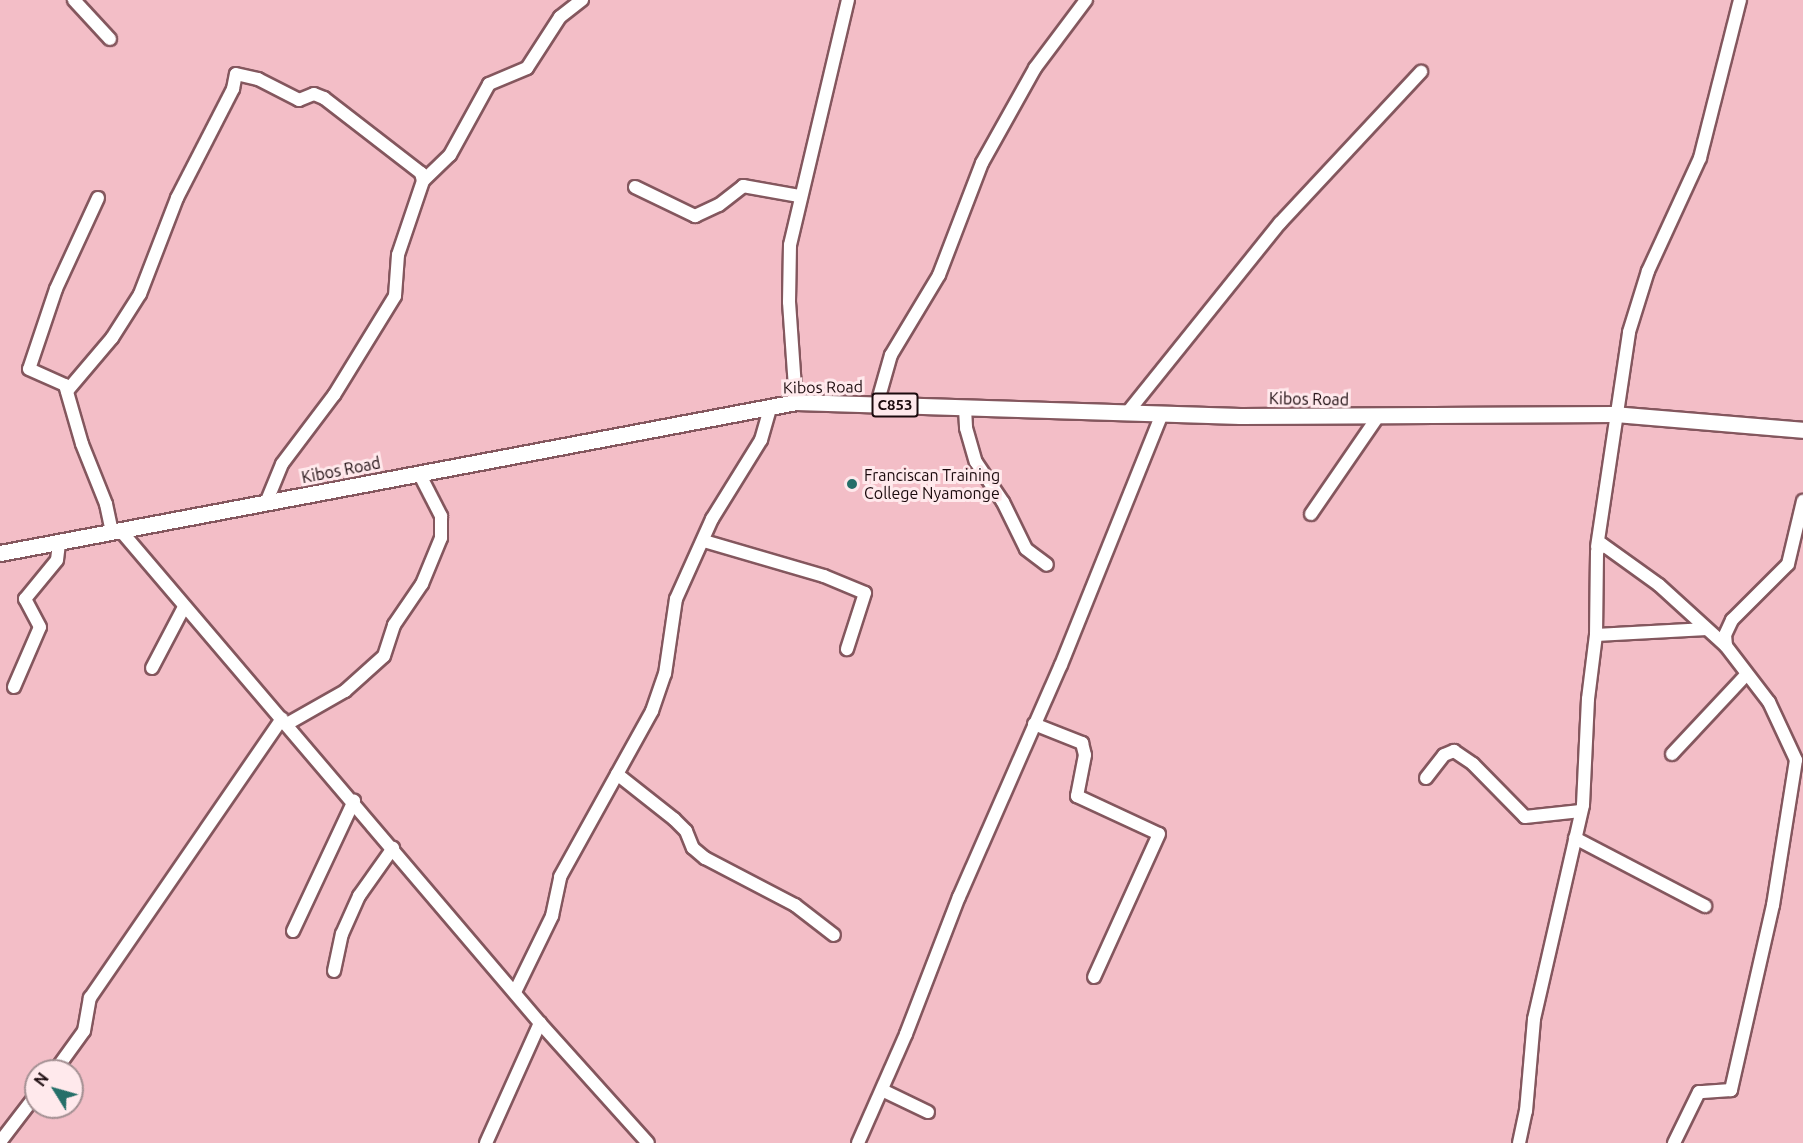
<!DOCTYPE html>
<html>
<head>
<meta charset="utf-8">
<style>
	body { margin:0 }
	#map { position:relative; width:1803px; height:1143px; overflow:hidden; background:#f3bec7; font-family:Ubuntu,sans-serif }
	div>[style] { position:absolute }
	[style*='--x'] { left:calc(var(--x)*1px); top:calc(var(--y)*1px); width:calc(var(--w)*1px); rotate:calc(var(--a)*1deg) }
	.roads { filter:drop-shadow(2px 0 #84575e) drop-shadow(-2px 0 #84575e) drop-shadow(0 2px #84575e) drop-shadow(0 -2px #84575e) }
	.minor>* { height:12px; margin:-6px; padding:0 6px; transform-origin:6px; border-radius:6px; background:#fff }
	.major>* { height:15px; margin:-7.5px; padding:0 7.5px; transform-origin:7.5px; border-radius:7.5px; background:#fff }
	.dots>* { width:16px; height:16px; translate:-50% -50%; box-sizing:border-box; border:3px solid #ffe9ec; border-radius:50% }
	span { translate:-50% -50%; white-space:nowrap; text-align:center; line-height:1.15; -webkit-text-stroke:6px #ffe9ec; paint-order:stroke }
	.shield-label span { padding:2px 4px; background:#ffe9ec; border:2px solid; border-radius:4px; -webkit-text-stroke-width:0 }
	.shield-label { font-size:15px; color:#1c0b0e; font-weight:700 }
	.street-label { font-size:16px; color:#1c0b0e }
	.poi-label { font-size:16px; color:#1c0b0e }
	.left { translate:0 -50%; text-align:left }
	.north { position:absolute; left:24px; top:1059px; width:60px; height:60px; box-sizing:border-box; background:#ffe9ec; border:2px solid #a49093; border-radius:50%; rotate:307deg; font-size:16px; font-weight:700; line-height:24px; text-align:center; color:#1c0b0e }
	.north::after { content:''; display:block; margin:auto; width:21px; height:27px; background:#256f69; clip-path:polygon(50% 0,100% 100%,50% 72%,0 100%) }
</style>
</head>
<body>
<div id="map">
	<div class="roads">
		<div class="minor">
			<div style="--x:74;--y:0;--w:53;--a:47.3"></div>
			<div style="--x:423;--y:181;--w:37;--a:-44"></div>
			<div style="--x:450;--y:155;--w:81;--a:-61.2"></div>
			<div style="--x:489;--y:84;--w:41;--a:-22.8"></div>
			<div style="--x:527;--y:68;--w:61;--a:-57.1"></div>
			<div style="--x:560;--y:17;--w:28;--a:-38"></div>
			<div style="--x:635;--y:187;--w:67;--a:25.8"></div>
			<div style="--x:695;--y:216;--w:26;--a:-25"></div>
			<div style="--x:719;--y:205;--w:31;--a:-38"></div>
			<div style="--x:743;--y:186;--w:57;--a:10.1"></div>
			<div style="--x:98;--y:198;--w:100;--a:114.8"></div>
			<div style="--x:56;--y:289;--w:84;--a:108.6"></div>
			<div style="--x:29;--y:369;--w:39;--a:24"></div>
			<div style="--x:65;--y:385;--w:61;--a:73.9"></div>
			<div style="--x:82;--y:444;--w:65;--a:68.2"></div>
			<div style="--x:106;--y:504;--w:30;--a:78"></div>
			<div style="--x:67;--y:391;--w:70;--a:-49.7"></div>
			<div style="--x:112;--y:338;--w:52;--a:-57.5"></div>
			<div style="--x:140;--y:294;--w:103;--a:-68.9"></div>
			<div style="--x:177;--y:198;--w:123;--a:-62.8"></div>
			<div style="--x:233;--y:89;--w:15;--a:-79"></div>
			<div style="--x:236;--y:74;--w:23;--a:13"></div>
			<div style="--x:258;--y:79;--w:46;--a:27.1"></div>
			<div style="--x:299;--y:100;--w:16;--a:-22"></div>
			<div style="--x:314;--y:94;--w:11;--a:22"></div>
			<div style="--x:324;--y:98;--w:123;--a:37.7"></div>
			<div style="--x:421;--y:173;--w:8;--a:76"></div>
			<div style="--x:423;--y:181;--w:78;--a:108.7"></div>
			<div style="--x:398;--y:255;--w:41;--a:94.2"></div>
			<div style="--x:395;--y:296;--w:116;--a:121.6"></div>
			<div style="--x:334;--y:395;--w:86;--a:127"></div>
			<div style="--x:282;--y:464;--w:42;--a:112.3"></div>
			<div style="--x:796;--y:402;--w:100;--a:-94"></div>
			<div style="--x:789;--y:302;--w:57;--a:-89"></div>
			<div style="--x:790;--y:245;--w:252;--a:-76.7"></div>
			<div style="--x:877;--y:404;--w:51;--a:-74.1"></div>
			<div style="--x:891;--y:355;--w:93;--a:-59"></div>
			<div style="--x:939;--y:275;--w:120;--a:-69"></div>
			<div style="--x:982;--y:163;--w:109;--a:-60.8"></div>
			<div style="--x:1035;--y:68;--w:85;--a:-53.1"></div>
			<div style="--x:965;--y:408;--w:20;--a:87"></div>
			<div style="--x:966;--y:428;--w:35;--a:74"></div>
			<div style="--x:976;--y:462;--w:48;--a:56"></div>
			<div style="--x:1003;--y:502;--w:52;--a:63.9"></div>
			<div style="--x:1026;--y:549;--w:26;--a:37"></div>
			<div style="--x:1127;--y:413;--w:244;--a:-51.2"></div>
			<div style="--x:1280;--y:223;--w:207;--a:-47"></div>
			<div style="--x:1311;--y:514;--w:116;--a:-55.5"></div>
			<div style="--x:121;--y:531;--w:646;--a:49.58"></div>
			<div style="--x:540;--y:1023;--w:161;--a:48"></div>
			<div style="--x:704;--y:541;--w:125;--a:16.3"></div>
			<div style="--x:824;--y:576;--w:44;--a:22.5"></div>
			<div style="--x:865;--y:593;--w:59;--a:107.8"></div>
			<div style="--x:1597;--y:547;--w:217;--a:-81.5"></div>
			<div style="--x:1629;--y:332;--w:64;--a:-72.7"></div>
			<div style="--x:1648;--y:271;--w:124;--a:-65.3"></div>
			<div style="--x:1700;--y:158;--w:163;--a:-75.8"></div>
			<div style="--x:1596;--y:635;--w:111;--a:-3.1"></div>
			<div style="--x:1726;--y:646;--w:11;--a:-95"></div>
			<div style="--x:1725;--y:635;--w:17;--a:-65"></div>
			<div style="--x:1732;--y:620;--w:79;--a:-45"></div>
			<div style="--x:1788;--y:564;--w:65;--a:-76.6"></div>
			<div style="--x:152;--y:668;--w:69;--a:-62.3"></div>
			<div style="--x:14;--y:687;--w:65;--a:-66.6"></div>
			<div style="--x:40;--y:627;--w:32;--a:-118"></div>
			<div style="--x:25;--y:599;--w:50;--a:-50.6"></div>
			<div style="--x:57;--y:560;--w:17;--a:-83"></div>
			<div style="--x:287;--y:724;--w:67;--a:-29.6"></div>
			<div style="--x:345;--y:691;--w:52;--a:-41.9"></div>
			<div style="--x:384;--y:656;--w:33;--a:-72"></div>
			<div style="--x:394;--y:625;--w:50;--a:-55.7"></div>
			<div style="--x:422;--y:584;--w:50;--a:-67.6"></div>
			<div style="--x:441;--y:538;--w:22;--a:-90"></div>
			<div style="--x:441;--y:516;--w:48;--a:-117.1"></div>
			<div style="--x:1034;--y:724;--w:52;--a:21.6"></div>
			<div style="--x:1082;--y:743;--w:12;--a:76"></div>
			<div style="--x:1085;--y:755;--w:42;--a:101"></div>
			<div style="--x:1077;--y:796;--w:90;--a:24.9"></div>
			<div style="--x:1159;--y:834;--w:157;--a:114.4"></div>
			<div style="--x:1672;--y:754;--w:108;--a:-46.9"></div>
			<div style="--x:617;--y:774;--w:73;--a:38.3"></div>
			<div style="--x:674;--y:819;--w:17;--a:45"></div>
			<div style="--x:686;--y:831;--w:18;--a:68"></div>
			<div style="--x:693;--y:848;--w:16;--a:40"></div>
			<div style="--x:705;--y:858;--w:102;--a:27.6"></div>
			<div style="--x:795;--y:905;--w:49;--a:37.6"></div>
			<div style="--x:1426;--y:778;--w:29;--a:-52"></div>
			<div style="--x:1444;--y:755;--w:11;--a:-22"></div>
			<div style="--x:1454;--y:751;--w:23;--a:34"></div>
			<div style="--x:1473;--y:764;--w:74;--a:45.5"></div>
			<div style="--x:1525;--y:817;--w:56;--a:-6.1"></div>
			<div style="--x:1575;--y:838;--w:147;--a:27.6"></div>
			<div style="--x:293;--y:931;--w:144;--a:-64.9"></div>
			<div style="--x:334;--y:971;--w:38;--a:-78"></div>
			<div style="--x:342;--y:934;--w:42;--a:-65.9"></div>
			<div style="--x:359;--y:896;--w:59;--a:-54.7"></div>
			<div style="--x:515;--y:992;--w:85;--a:-64"></div>
			<div style="--x:552;--y:916;--w:40;--a:-78"></div>
			<div style="--x:560;--y:877;--w:190;--a:-61"></div>
			<div style="--x:652;--y:711;--w:39;--a:-71"></div>
			<div style="--x:665;--y:674;--w:76;--a:-81.7"></div>
			<div style="--x:676;--y:599;--w:88;--a:-65.8"></div>
			<div style="--x:712;--y:519;--w:93;--a:-58.2"></div>
			<div style="--x:761;--y:440;--w:35;--a:-74"></div>
			<div style="--x:55;--y:1071;--w:49;--a:-54.1"></div>
			<div style="--x:84;--y:1031;--w:34;--a:-80"></div>
			<div style="--x:90;--y:998;--w:339;--a:-55.5"></div>
			<div style="--x:882;--y:1090;--w:51;--a:25.6"></div>
			<div style="--x:0;--y:1142;--w:59;--a:-52.5"></div>
			<div style="--x:486;--y:1143;--w:132;--a:-65.8"></div>
			<div style="--x:858;--y:1143;--w:119;--a:-66.2"></div>
			<div style="--x:906;--y:1034;--w:147;--a:-68.9"></div>
			<div style="--x:959;--y:897;--w:253;--a:-66.3"></div>
			<div style="--x:1061;--y:665;--w:271;--a:-68.1"></div>
			<div style="--x:1519;--y:1143;--w:33;--a:-78"></div>
			<div style="--x:1526;--y:1111;--w:92;--a:-85"></div>
			<div style="--x:1534;--y:1019;--w:220;--a:-77.1"></div>
			<div style="--x:1583;--y:805;--w:106;--a:-87.3"></div>
			<div style="--x:1588;--y:699;--w:64;--a:-82.9"></div>
			<div style="--x:1596;--y:635;--w:83;--a:-89.3"></div>
			<div style="--x:1597;--y:552;--w:9;--a:-58"></div>
			<div style="--x:1602;--y:544;--w:70;--a:35.7"></div>
			<div style="--x:1659;--y:585;--w:91;--a:42.3"></div>
			<div style="--x:1726;--y:646;--w:71;--a:52.5"></div>
			<div style="--x:1769;--y:702;--w:64;--a:65"></div>
			<div style="--x:1796;--y:760;--w:147;--a:99"></div>
			<div style="--x:1773;--y:905;--w:190;--a:102.8"></div>
			<div style="--x:1731;--y:1090;--w:32;--a:176"></div>
			<div style="--x:1699;--y:1092;--w:57;--a:116.1"></div>
		</div>
		<div class="major">
			<div style="--x:0;--y:553;--w:810;--a:-10.74"></div>
			<div style="--x:796;--y:402;--w:444;--a:1.8"></div>
			<div style="--x:1240;--y:416;--w:374;--a:-0.3"></div>
			<div style="--x:1614;--y:414;--w:190;--a:4.8"></div>
		</div>
	</div>
	<div class="dots">
		<div style="left:852px;top:484px;background:#256f69"></div>
	</div>
	<div class="shield-label">
		<span style="left:895px;top:405px">C853</span>
	</div>
	<div class="street-label">
		<span style="left:823px;top:387px;rotate:-1deg">Kibos Road</span>
		<span style="left:1309px;top:399px;rotate:1deg">Kibos Road</span>
		<span style="left:341px;top:470px;rotate:-11deg">Kibos Road</span>
	</div>
	<div class="poi-label">
		<span class="left" style="left:864px;top:484px">Franciscan Training<br>College Nyamonge</span>
	</div>
	<div class="north">N</div>
</div>
</body>
</html>
